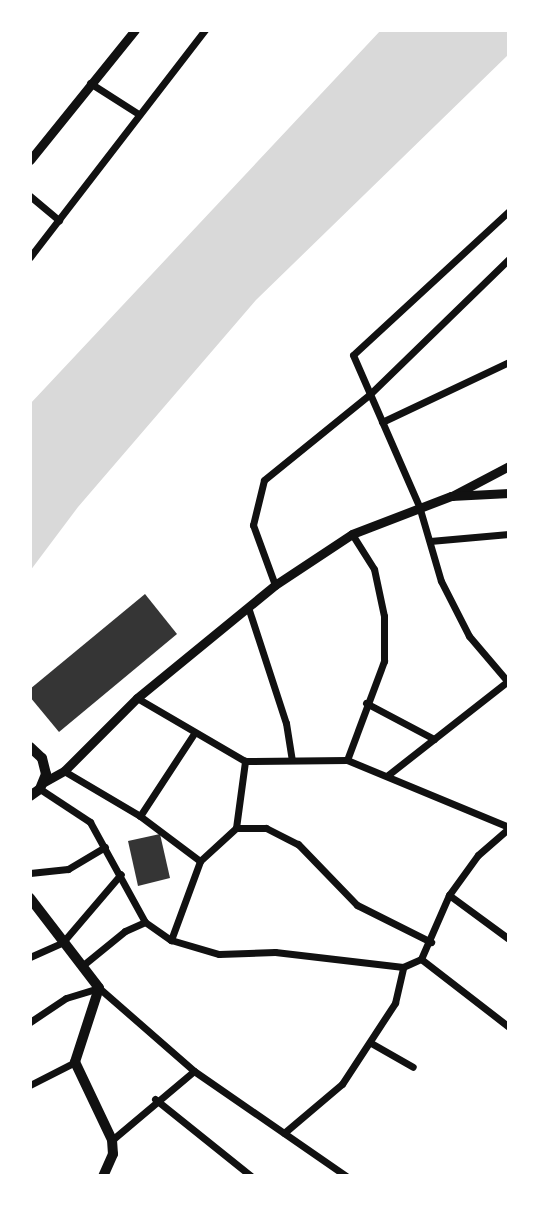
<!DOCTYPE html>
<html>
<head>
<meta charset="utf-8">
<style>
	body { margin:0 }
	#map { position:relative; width:539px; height:1206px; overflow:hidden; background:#fff; font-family:Cabin,sans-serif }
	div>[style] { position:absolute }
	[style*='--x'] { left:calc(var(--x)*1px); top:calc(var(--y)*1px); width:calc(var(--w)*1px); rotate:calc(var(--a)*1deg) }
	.water>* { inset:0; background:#d9d9d9 }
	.building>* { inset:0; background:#353535 }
	.minor>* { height:7px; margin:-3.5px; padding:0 3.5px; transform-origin:3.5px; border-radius:3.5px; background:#111 }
	.tertiary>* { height:9px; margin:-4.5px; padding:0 4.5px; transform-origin:4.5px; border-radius:4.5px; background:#111 }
	.secondary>* { height:10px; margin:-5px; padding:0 5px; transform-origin:5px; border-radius:5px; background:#111 }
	span { translate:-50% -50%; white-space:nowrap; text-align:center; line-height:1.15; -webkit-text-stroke:6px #fff; paint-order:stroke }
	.frame { position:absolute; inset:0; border:32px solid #fff; pointer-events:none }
</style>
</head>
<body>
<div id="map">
	<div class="water">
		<div style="clip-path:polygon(381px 30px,509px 30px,509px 54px,256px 300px,78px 507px,30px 571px,30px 404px)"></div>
	</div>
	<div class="building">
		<div style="clip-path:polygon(145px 594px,177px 634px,59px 732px,30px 697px,30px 689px)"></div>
		<div style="clip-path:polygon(160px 834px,170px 878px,138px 886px,128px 841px)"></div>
	</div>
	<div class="minor">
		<div style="--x:90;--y:83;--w:56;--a:32.6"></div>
		<div style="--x:30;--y:196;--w:38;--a:40"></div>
		<div style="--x:509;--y:211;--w:212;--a:137.3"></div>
		<div style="--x:353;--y:355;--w:165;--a:66.4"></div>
		<div style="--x:419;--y:506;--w:78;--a:73.7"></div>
		<div style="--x:441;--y:581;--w:62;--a:63"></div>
		<div style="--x:469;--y:636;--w:62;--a:49.6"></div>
		<div style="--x:30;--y:257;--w:287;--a:-52.4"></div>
		<div style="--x:382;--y:422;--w:140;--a:-25.3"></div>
		<div style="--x:430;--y:541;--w:79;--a:-5.1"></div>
		<div style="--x:275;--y:585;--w:64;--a:-110.1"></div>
		<div style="--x:253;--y:525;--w:46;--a:-76.3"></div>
		<div style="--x:264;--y:480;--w:135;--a:-39"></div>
		<div style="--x:369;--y:395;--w:195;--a:-44.2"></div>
		<div style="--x:248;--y:607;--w:122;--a:71.9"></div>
		<div style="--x:286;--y:723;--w:36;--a:81"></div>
		<div style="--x:137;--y:698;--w:125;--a:30.3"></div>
		<div style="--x:245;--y:761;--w:102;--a:-0.6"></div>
		<div style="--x:347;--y:760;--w:175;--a:22.5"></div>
		<div style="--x:366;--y:703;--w:77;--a:27.9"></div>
		<div style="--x:347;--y:760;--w:106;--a:-69.5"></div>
		<div style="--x:384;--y:661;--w:45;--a:-90"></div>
		<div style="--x:384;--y:616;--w:48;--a:-102"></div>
		<div style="--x:374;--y:569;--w:41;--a:-122.2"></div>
		<div style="--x:64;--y:771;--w:88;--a:30.6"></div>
		<div style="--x:140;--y:816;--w:75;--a:36.9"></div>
		<div style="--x:388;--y:775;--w:154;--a:-38.1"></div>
		<div style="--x:40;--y:789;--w:60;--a:33.4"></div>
		<div style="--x:90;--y:822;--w:114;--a:61.2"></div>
		<div style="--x:145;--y:922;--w:32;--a:35"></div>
		<div style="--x:171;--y:940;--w:50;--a:16.3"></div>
		<div style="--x:219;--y:954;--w:56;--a:-2"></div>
		<div style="--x:275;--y:952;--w:129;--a:6.7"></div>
		<div style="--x:403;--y:967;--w:20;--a:-24"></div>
		<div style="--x:140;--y:816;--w:100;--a:-56.8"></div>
		<div style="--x:236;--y:828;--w:68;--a:-82.3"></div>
		<div style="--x:30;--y:873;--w:38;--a:-6"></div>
		<div style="--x:68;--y:869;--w:43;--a:-30.7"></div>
		<div style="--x:449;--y:895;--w:74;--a:36.3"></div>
		<div style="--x:171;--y:940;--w:84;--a:-69.8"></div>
		<div style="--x:200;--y:861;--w:49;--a:-42.5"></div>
		<div style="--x:236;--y:828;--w:30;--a:0"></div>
		<div style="--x:266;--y:828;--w:36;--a:27"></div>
		<div style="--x:298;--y:844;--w:85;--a:46"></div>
		<div style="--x:357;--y:905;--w:83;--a:26.6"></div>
		<div style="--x:30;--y:957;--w:36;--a:-24"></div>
		<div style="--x:63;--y:942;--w:89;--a:-49.5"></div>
		<div style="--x:421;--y:959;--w:70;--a:-66.4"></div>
		<div style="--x:449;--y:895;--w:49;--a:-54.1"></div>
		<div style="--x:478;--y:855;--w:41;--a:-41.1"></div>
		<div style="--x:421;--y:959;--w:111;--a:37.7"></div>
		<div style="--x:82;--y:966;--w:55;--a:-39.1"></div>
		<div style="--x:125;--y:931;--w:22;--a:-24"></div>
		<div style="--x:30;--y:1022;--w:43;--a:-33.7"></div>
		<div style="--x:66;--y:998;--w:34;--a:-17"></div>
		<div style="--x:99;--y:988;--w:126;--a:41.1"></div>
		<div style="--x:194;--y:1071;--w:185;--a:34.6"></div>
		<div style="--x:371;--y:1043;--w:48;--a:29.7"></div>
		<div style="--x:30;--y:1085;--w:51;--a:-27.1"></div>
		<div style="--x:155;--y:1099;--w:123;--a:38.7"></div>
		<div style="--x:284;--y:1133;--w:76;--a:-40.2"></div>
		<div style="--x:342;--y:1084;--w:97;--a:-56.8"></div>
		<div style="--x:395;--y:1003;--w:37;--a:-77"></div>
		<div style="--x:112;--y:1140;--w:107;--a:-40.1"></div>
	</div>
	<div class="tertiary">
		<div style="--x:30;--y:160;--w:167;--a:-51.1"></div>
		<div style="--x:452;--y:496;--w:64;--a:-27.8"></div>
		<div style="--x:44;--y:782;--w:23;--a:-29"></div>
		<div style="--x:64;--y:771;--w:103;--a:-45"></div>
		<div style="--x:137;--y:698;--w:178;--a:-39.3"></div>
		<div style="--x:275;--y:585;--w:92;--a:-33.5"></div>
		<div style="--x:352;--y:534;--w:106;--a:-21"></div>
		<div style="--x:451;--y:496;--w:58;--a:-3"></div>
	</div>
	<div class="secondary">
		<div style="--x:30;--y:747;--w:16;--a:43"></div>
		<div style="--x:42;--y:758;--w:16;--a:76"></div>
		<div style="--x:46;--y:774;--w:16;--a:112"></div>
		<div style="--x:40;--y:789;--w:12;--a:145"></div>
		<div style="--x:30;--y:898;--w:113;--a:52.5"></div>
		<div style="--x:99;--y:988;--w:78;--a:108"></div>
		<div style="--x:75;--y:1062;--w:86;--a:64.6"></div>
		<div style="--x:112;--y:1140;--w:14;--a:86"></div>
		<div style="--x:113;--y:1154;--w:24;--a:114"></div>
	</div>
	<div class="frame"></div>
</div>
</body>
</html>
